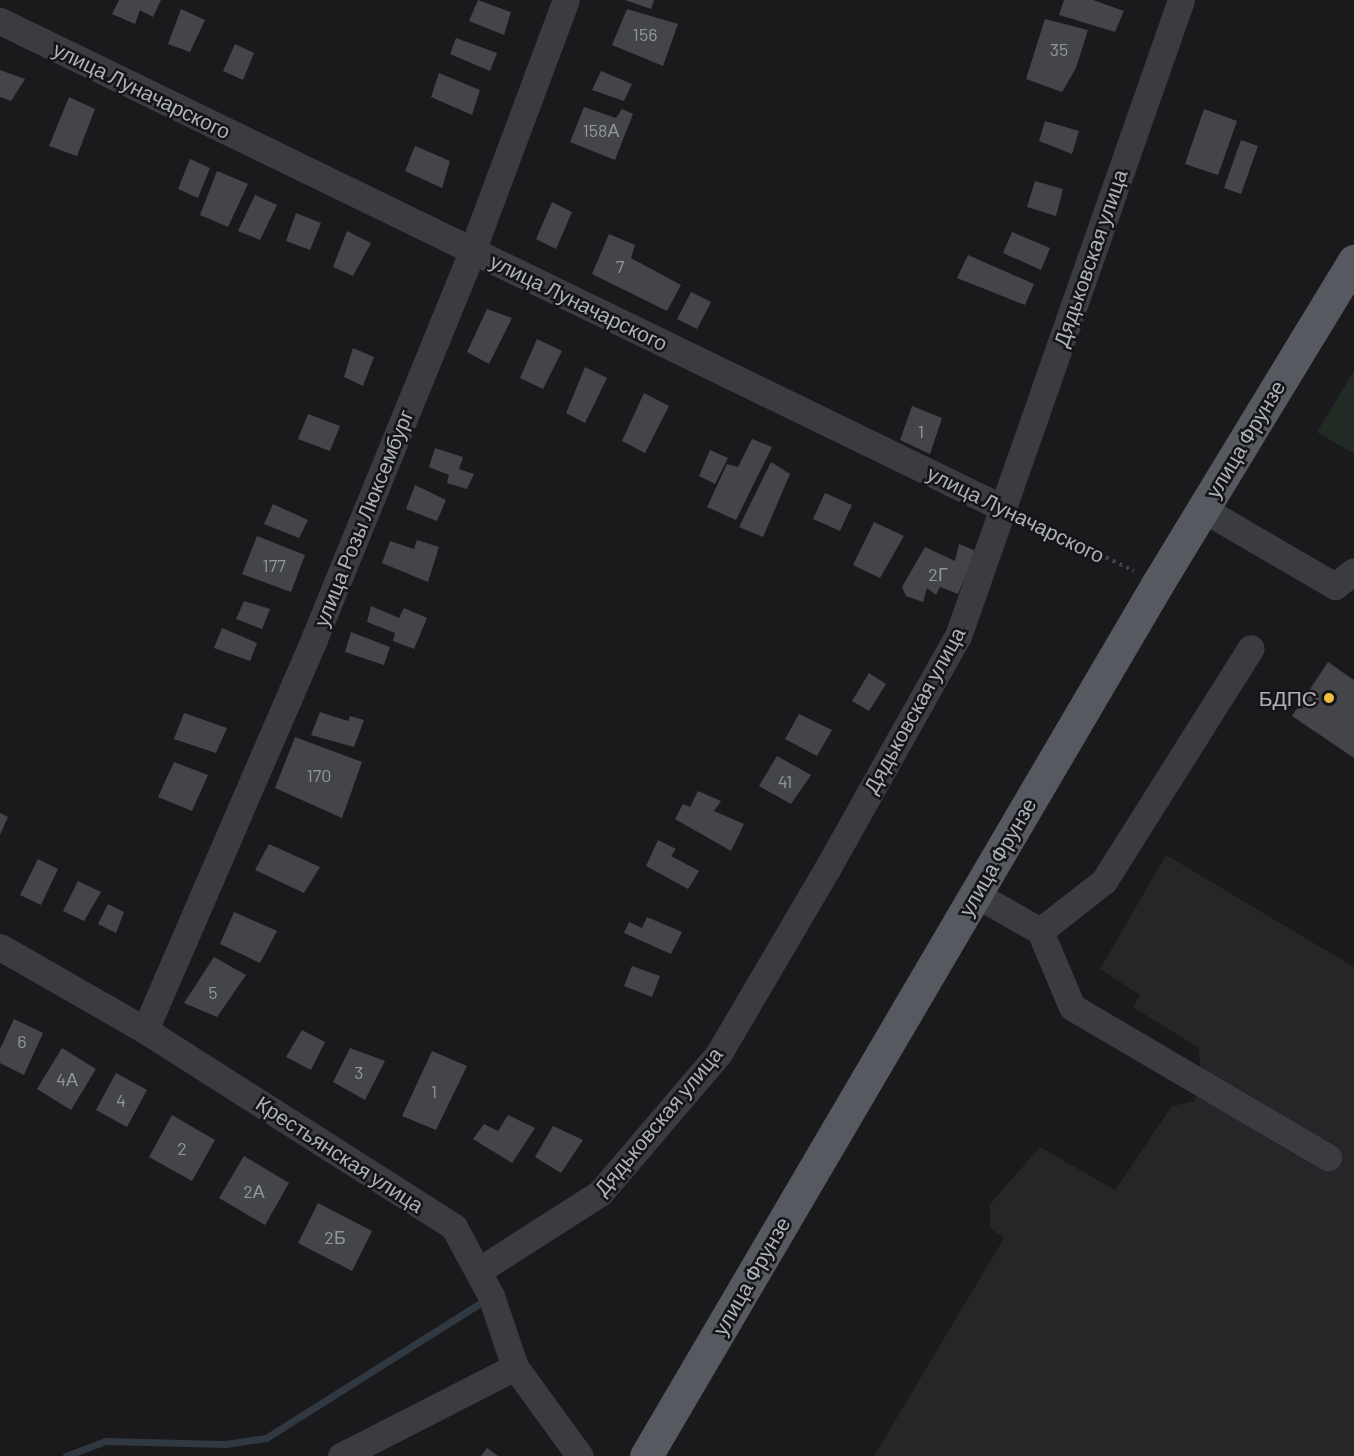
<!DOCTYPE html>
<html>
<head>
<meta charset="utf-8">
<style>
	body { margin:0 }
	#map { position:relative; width:1354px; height:1456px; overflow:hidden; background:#1a1a1c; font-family:Barlow,sans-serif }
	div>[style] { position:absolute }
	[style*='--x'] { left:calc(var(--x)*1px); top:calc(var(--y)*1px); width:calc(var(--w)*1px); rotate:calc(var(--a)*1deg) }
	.built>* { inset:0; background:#262629 }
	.green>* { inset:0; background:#222b23 }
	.stream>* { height:7px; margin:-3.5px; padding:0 3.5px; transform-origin:3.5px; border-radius:3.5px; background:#303841 }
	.building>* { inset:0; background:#444549 }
	.path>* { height:4px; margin-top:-2px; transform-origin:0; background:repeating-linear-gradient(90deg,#414348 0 3px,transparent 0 7.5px) }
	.minor>* { height:27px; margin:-13.5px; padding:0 13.5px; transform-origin:13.5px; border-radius:13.5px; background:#3b3c41 }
	.major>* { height:33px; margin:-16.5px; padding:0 16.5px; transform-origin:16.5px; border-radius:16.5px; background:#575960 }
	.dots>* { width:16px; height:16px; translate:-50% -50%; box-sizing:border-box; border:3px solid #151517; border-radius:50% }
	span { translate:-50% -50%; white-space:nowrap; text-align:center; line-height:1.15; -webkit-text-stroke:5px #151517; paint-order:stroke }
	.number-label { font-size:18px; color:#93969f }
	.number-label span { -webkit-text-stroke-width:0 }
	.street-label { font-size:21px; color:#adb1bc }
	.poi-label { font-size:21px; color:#adb1bc }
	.right { translate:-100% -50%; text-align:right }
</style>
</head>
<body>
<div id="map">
	<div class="built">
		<div style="clip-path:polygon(1166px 855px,1354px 967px,1354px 1456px,874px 1456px,1004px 1238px,990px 1228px,990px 1204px,1040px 1147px,1115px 1190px,1172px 1106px,1195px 1101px,1200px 1069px,1199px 1048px,1133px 1007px,1140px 995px,1100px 969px)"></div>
	</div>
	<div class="green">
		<div style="clip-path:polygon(1354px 371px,1354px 454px,1317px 432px)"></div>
	</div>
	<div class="stream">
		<div style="--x:66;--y:1456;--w:42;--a:-21"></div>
		<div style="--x:105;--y:1441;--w:120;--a:1.4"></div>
		<div style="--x:225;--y:1444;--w:41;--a:-8.3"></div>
		<div style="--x:266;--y:1438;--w:259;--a:-32.2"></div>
	</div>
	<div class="building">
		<div style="clip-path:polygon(119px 0,161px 0,153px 17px,140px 10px,135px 24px,112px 14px)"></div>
		<div style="clip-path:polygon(478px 0,511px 12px,504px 35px,469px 21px)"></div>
		<div style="clip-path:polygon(625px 0,654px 0,651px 9px)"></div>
		<div style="clip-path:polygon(1064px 0,1093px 0,1124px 11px,1115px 32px,1059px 15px)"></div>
		<div style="clip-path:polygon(181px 9px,205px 20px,190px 52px,168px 44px)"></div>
		<div style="clip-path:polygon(627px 9px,678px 24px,663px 66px,612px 45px)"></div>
		<div style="clip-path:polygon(1045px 19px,1088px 30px,1076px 68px,1062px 92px,1026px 79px)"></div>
		<div style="clip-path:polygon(456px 38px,497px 53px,490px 71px,450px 54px)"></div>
		<div style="clip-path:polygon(235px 44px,254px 53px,243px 80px,223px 71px)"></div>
		<div style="clip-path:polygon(0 70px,25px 79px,11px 101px,0 97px)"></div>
		<div style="clip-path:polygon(601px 71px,632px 84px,624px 101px,592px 90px)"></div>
		<div style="clip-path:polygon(439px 73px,480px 90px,472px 115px,431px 97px)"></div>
		<div style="clip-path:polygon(69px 97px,95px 109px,77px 156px,49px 146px)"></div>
		<div style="clip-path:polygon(584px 107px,616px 118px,622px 109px,633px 114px,615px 160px,570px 142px)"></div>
		<div style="clip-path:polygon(1204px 109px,1237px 121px,1218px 175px,1185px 164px)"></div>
		<div style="clip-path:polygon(1045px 121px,1079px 131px,1072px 154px,1039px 141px)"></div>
		<div style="clip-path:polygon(1241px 140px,1258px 146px,1241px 194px,1224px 188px)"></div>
		<div style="clip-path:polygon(415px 146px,450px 161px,442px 188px,405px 171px)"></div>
		<div style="clip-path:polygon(190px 159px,210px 168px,198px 198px,178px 189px)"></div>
		<div style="clip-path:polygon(217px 171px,248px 184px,228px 227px,200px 215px)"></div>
		<div style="clip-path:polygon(1035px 181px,1063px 189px,1056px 216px,1027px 207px)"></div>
		<div style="clip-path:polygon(255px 195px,277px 205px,260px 240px,238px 231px)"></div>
		<div style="clip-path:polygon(552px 202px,572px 212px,556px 249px,536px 239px)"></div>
		<div style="clip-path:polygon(296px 213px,321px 223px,310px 250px,286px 241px)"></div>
		<div style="clip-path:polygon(347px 231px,371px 243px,353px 276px,333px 267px)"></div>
		<div style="clip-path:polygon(1012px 232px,1050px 248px,1041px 270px,1003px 253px)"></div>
		<div style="clip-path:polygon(609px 234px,635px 245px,631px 258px,681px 285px,667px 311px,592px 274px)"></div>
		<div style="clip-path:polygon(968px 255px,1034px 284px,1025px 305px,957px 278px)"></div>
		<div style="clip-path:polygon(691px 292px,711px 302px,697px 329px,677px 319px)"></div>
		<div style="clip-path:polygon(487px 309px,512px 318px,489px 364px,467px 352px)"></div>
		<div style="clip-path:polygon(537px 339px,562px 351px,543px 389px,520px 378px)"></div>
		<div style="clip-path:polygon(353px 348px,374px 357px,363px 386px,344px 377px)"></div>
		<div style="clip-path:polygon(585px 367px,607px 378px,585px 423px,566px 413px)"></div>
		<div style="clip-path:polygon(644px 393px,669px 406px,645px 453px,622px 441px)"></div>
		<div style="clip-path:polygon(912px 406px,942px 418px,930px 454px,900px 440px)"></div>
		<div style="clip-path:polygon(308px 414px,340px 426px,330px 451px,298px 439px)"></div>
		<div style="clip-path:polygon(752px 439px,772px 447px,736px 520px,707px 507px,727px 464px,738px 467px)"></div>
		<div style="clip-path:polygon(435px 448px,463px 457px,459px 469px,474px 474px,467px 489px,447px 483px,449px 475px,429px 467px)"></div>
		<div style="clip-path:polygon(710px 450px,728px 458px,715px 484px,699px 476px)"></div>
		<div style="clip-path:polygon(771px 462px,790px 474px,763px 537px,739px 527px)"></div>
		<div style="clip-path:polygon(415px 485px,446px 500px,437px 521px,406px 509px)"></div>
		<div style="clip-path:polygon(825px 493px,852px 505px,840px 531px,813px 519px)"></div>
		<div style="clip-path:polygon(273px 504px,308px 520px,299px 538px,264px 524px)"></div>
		<div style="clip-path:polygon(874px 522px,904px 536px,880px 578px,853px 565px)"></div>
		<div style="clip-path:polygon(257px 536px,305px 555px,291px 592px,242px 574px)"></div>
		<div style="clip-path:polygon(417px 540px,439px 547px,428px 582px,382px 563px,390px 541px,414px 549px)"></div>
		<div style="clip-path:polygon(959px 544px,976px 551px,958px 594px,940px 587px,936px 595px,927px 588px,923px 602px,906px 596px,902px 587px,925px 547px,955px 561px)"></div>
		<div style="clip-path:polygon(244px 601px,270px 609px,262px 629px,236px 619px)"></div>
		<div style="clip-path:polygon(371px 606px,399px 618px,404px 608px,427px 618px,414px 649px,393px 641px,395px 633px,367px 622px)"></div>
		<div style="clip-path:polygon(222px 628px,257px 643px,250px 661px,214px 648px)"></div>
		<div style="clip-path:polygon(351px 632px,390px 647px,384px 665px,345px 652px)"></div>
		<div style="clip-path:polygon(1328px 662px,1354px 680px,1354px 758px,1292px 716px)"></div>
		<div style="clip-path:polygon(869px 673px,886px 684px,869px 711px,852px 701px)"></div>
		<div style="clip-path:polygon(320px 712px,348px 721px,350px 716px,364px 720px,354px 747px,311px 735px)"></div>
		<div style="clip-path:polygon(184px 713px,227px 728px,216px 753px,174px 739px)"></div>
		<div style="clip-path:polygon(799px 714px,832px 730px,817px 756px,785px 739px)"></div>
		<div style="clip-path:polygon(295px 737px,362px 762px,342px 818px,275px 788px)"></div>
		<div style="clip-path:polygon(777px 756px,811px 775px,791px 804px,759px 786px)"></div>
		<div style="clip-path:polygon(174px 762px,208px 775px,192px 811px,158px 797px)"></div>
		<div style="clip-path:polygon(698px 791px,721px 801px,714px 811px,744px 824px,731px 851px,675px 819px,683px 804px,690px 807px)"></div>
		<div style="clip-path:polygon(0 813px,8px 817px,0 835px)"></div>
		<div style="clip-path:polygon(658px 840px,676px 849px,671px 856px,699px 871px,688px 889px,646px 866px)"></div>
		<div style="clip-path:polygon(269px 844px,320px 867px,304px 893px,255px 870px)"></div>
		<div style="clip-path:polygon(38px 859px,58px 869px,41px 905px,20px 895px)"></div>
		<div style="clip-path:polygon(78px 881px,101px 892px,84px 921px,63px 911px)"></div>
		<div style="clip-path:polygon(108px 904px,124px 912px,116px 933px,98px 924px)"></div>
		<div style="clip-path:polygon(234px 912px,277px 931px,260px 963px,220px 944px)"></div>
		<div style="clip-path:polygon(647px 917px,682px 932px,671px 954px,624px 933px,629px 922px,642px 928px)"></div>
		<div style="clip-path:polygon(214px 957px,246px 975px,217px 1017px,184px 1003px)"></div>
		<div style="clip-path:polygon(632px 966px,660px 976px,652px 997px,624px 986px)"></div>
		<div style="clip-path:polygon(14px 1019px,43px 1033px,24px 1075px,0 1063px,0 1049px)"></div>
		<div style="clip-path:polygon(302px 1030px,325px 1042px,311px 1070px,286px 1057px)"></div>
		<div style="clip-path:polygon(62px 1048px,96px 1069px,71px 1110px,37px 1089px)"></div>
		<div style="clip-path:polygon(350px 1048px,385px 1061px,365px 1100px,333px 1082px)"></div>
		<div style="clip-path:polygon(432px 1051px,467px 1066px,436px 1130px,402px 1116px)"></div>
		<div style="clip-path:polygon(116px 1073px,147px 1090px,127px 1127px,96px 1110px)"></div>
		<div style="clip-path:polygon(172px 1115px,215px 1140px,192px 1181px,149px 1157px)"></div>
		<div style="clip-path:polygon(508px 1115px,535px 1128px,512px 1163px,473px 1139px,484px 1124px,498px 1131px)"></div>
		<div style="clip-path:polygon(553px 1126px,583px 1140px,561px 1173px,535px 1157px)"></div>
		<div style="clip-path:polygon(244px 1156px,289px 1183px,265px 1225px,219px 1198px)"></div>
		<div style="clip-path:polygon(318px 1203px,372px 1231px,352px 1271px,298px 1243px)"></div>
		<div style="clip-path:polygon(487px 1448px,498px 1456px,481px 1456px)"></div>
	</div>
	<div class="path">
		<div style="--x:1025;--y:518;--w:121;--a:25.9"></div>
	</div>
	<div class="minor">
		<div style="--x:0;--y:21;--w:1115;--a:25.9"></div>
		<div style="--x:1203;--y:509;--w:153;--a:30.3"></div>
		<div style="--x:1335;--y:586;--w:24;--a:-38"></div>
		<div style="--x:975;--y:894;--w:75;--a:29.6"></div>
		<div style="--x:1040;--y:931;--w:82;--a:67.2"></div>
		<div style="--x:1072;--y:1007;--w:297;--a:30.4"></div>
		<div style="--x:1040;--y:931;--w:81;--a:-38"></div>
		<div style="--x:1104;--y:881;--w:275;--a:-57.8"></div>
		<div style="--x:0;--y:947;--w:167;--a:29.8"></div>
		<div style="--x:145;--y:1030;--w:366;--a:32.5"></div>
		<div style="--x:454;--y:1227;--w:78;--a:61.8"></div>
		<div style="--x:491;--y:1296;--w:75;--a:71.3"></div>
		<div style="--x:515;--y:1367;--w:110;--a:53.9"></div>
		<div style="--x:145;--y:1030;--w:426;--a:-66.6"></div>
		<div style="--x:314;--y:639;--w:419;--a:-67.8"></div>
		<div style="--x:472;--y:251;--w:268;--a:-69.5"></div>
		<div style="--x:478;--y:1271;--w:145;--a:-32.6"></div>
		<div style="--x:600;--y:1193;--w:184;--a:-49.6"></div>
		<div style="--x:719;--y:1053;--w:213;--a:-59.6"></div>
		<div style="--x:827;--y:869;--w:267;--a:-60.7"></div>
		<div style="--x:958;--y:636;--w:674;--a:-70.68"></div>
		<div style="--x:341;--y:1456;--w:195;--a:-27.1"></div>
	</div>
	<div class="major">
		<div style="--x:646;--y:1456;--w:1012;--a:-59.61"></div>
		<div style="--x:1158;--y:583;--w:377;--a:-58.7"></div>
	</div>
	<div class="dots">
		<div style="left:1329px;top:698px;background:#f1be3d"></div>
	</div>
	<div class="number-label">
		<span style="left:645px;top:34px">156</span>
		<span style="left:1059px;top:49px">35</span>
		<span style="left:601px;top:130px">158А</span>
		<span style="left:620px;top:266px">7</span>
		<span style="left:921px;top:431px">1</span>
		<span style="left:274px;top:565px">177</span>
		<span style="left:938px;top:574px">2Г</span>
		<span style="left:319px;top:775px">170</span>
		<span style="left:785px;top:781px">41</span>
		<span style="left:213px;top:992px">5</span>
		<span style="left:22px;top:1041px">6</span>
		<span style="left:359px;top:1072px">3</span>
		<span style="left:67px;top:1079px">4А</span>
		<span style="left:434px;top:1091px">1</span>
		<span style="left:121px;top:1100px">4</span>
		<span style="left:182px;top:1148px">2</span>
		<span style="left:254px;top:1191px">2А</span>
		<span style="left:335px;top:1237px">2Б</span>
	</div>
	<div class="street-label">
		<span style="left:142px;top:90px;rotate:26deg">улица Луначарского</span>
		<span style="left:1090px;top:258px;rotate:-71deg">Дядьковская улица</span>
		<span style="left:579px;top:302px;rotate:26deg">улица Луначарского</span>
		<span style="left:1245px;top:439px;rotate:-59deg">улица Фрунзе</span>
		<span style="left:1016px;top:514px;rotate:26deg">улица Луначарского</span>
		<span style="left:363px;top:518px;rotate:-68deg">улица Розы Люксембург</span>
		<span style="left:914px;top:710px;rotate:-61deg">Дядьковская улица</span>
		<span style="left:997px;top:857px;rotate:-60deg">улица Фрунзе</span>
		<span style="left:658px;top:1121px;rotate:-50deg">Дядьковская улица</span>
		<span style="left:340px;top:1154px;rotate:33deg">Крестьянская улица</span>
		<span style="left:751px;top:1276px;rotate:-60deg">улица Фрунзе</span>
	</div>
	<div class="poi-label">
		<span class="right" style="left:1317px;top:698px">БДПС</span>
	</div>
</div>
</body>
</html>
